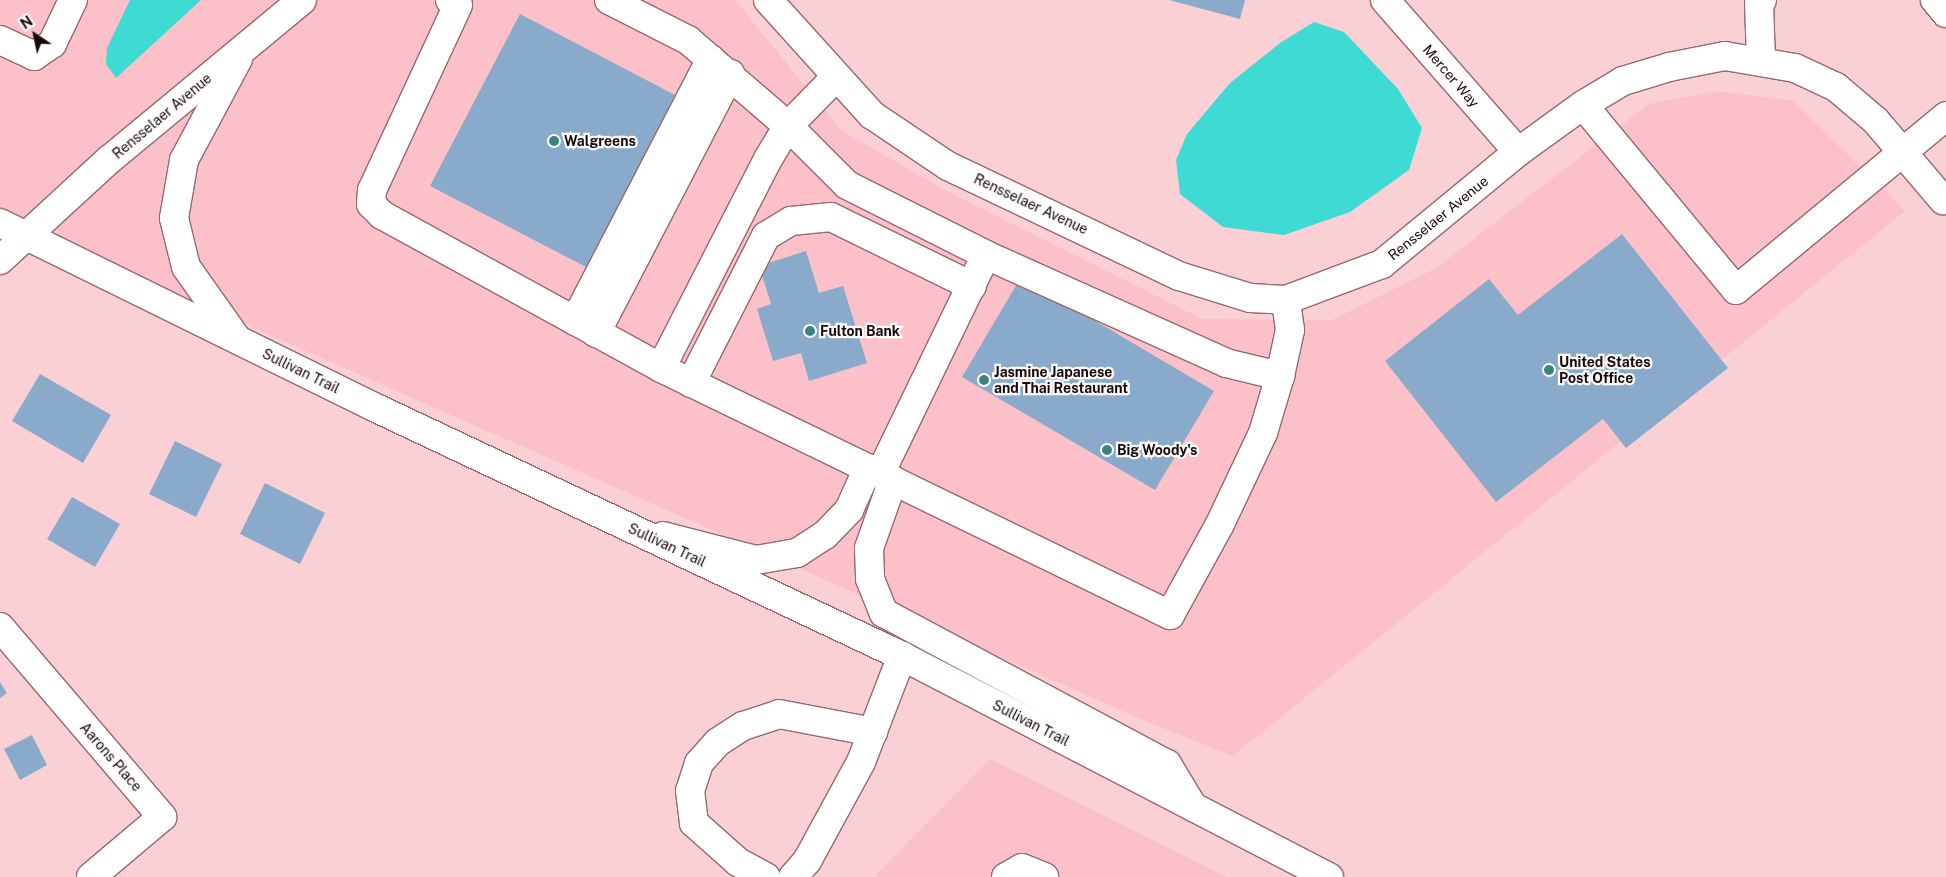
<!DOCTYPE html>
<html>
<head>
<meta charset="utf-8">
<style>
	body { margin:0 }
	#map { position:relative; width:1946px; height:877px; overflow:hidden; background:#fad0d5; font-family:"Public Sans",sans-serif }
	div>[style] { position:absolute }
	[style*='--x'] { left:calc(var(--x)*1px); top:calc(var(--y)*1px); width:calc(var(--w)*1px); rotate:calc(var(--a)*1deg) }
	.built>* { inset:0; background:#fcc0c8 }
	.water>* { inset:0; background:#3ddbd4 }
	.building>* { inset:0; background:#8aaacb }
	.roads { filter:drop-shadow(1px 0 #96686e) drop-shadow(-1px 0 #96686e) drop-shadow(0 1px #96686e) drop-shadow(0 -1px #96686e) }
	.minor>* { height:28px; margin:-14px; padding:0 14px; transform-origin:14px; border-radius:14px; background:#fff }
	.major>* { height:28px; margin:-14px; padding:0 14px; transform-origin:14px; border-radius:14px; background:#fff }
	.dots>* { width:14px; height:14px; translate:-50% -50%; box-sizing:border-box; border:2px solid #fdfdfd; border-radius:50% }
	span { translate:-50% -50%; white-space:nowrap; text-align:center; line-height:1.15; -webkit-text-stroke:4.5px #fdfdfd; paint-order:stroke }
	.street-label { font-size:14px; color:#18080a }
	.poi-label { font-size:14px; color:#18080a; font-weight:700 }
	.left { translate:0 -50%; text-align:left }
	.north { position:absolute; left:10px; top:10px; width:50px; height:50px; -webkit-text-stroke:4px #fdfdfd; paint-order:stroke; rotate:326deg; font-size:14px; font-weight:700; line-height:20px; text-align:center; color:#18080a }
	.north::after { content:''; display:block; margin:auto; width:18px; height:22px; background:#18080a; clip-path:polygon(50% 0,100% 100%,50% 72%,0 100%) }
</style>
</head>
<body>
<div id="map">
	<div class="built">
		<div style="clip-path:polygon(0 0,735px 0,841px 130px,945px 190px,1202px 319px,1332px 320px,1436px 268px,1649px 104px,1717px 91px,1793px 101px,1905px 211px,1233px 756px,1143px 720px,0 216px)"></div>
		<div style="clip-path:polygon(990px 759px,1227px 877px,874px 877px)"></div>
	</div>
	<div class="water">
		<div style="clip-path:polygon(130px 0,201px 0,116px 78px,106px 64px,107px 48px)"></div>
		<div style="clip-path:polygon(1314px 22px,1344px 32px,1398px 89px,1422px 128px,1409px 170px,1350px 212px,1284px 235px,1223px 227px,1180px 194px,1176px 160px,1187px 134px,1230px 83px,1280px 43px)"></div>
	</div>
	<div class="building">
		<div style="clip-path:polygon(1169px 0,1245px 0,1240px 19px)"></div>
		<div style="clip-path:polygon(520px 14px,675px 95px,669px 106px,688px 115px,588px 268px,430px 186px)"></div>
		<div style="clip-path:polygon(1622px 234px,1728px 368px,1626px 448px,1603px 419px,1496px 502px,1385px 361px,1489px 279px,1518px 315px)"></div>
		<div style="clip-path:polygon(806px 251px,819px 293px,843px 286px,867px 363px,809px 381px,801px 353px,773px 361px,757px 309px,771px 304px,759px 266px)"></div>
		<div style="clip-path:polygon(1021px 277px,1214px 391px,1155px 490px,962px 377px)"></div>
		<div style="clip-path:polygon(40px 374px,111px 415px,83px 463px,12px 421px)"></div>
		<div style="clip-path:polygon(175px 441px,222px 464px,196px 517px,149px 494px)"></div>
		<div style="clip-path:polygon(265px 483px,325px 513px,300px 564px,240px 534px)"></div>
		<div style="clip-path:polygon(72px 497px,120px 524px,95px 567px,47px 539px)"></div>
		<div style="clip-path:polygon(0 682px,7px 693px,0 698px)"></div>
		<div style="clip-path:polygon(32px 735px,47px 765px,20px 780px,4px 749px)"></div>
	</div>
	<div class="roads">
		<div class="minor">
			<div style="--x:450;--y:0;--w:9;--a:32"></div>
			<div style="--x:458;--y:5;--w:204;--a:114.9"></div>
			<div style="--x:372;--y:190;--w:14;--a:94"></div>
			<div style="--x:371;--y:204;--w:16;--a:45"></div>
			<div style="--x:382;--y:215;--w:318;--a:28.7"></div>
			<div style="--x:661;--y:368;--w:566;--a:25.89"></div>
			<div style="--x:1170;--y:615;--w:102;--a:-61.2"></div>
			<div style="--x:1219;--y:526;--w:103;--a:-64.7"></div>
			<div style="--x:1263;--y:433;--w:59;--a:-73.4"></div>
			<div style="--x:1280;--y:376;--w:47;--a:-77.7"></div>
			<div style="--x:1290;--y:330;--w:30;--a:-98"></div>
			<div style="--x:609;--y:0;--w:89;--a:26.9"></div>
			<div style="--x:688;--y:40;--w:132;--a:40.7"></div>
			<div style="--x:788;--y:126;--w:83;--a:45"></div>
			<div style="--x:847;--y:185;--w:156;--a:26.7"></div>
			<div style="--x:986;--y:255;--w:263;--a:24.2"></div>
			<div style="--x:1226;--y:363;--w:56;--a:13.5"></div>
			<div style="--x:768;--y:0;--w:155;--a:47.9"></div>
			<div style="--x:872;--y:115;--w:92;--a:33.9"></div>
			<div style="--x:948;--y:166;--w:256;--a:25.5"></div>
			<div style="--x:1179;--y:276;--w:74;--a:17.2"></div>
			<div style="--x:1250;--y:298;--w:36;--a:3"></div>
			<div style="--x:1286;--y:300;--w:103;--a:-20.6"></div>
			<div style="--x:1382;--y:264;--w:176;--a:-39.5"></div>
			<div style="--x:1518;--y:152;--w:80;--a:-35.9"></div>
			<div style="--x:1583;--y:105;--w:47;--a:-31"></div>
			<div style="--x:1623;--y:81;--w:48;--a:-16.9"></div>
			<div style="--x:1669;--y:67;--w:57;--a:-11.1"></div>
			<div style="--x:1725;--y:56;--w:71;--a:9.7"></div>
			<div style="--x:1795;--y:68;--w:45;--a:24.9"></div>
			<div style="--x:1836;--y:87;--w:52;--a:40.4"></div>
			<div style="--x:1876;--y:121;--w:104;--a:49.7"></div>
			<div style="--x:1385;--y:0;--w:202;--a:48.8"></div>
			<div style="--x:1935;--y:0;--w:17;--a:50"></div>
			<div style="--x:0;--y:40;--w:38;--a:25"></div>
			<div style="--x:34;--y:56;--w:22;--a:-34"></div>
			<div style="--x:52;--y:44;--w:49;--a:-64.5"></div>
			<div style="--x:1761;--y:60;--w:57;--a:-92"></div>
			<div style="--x:1759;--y:3;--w:4;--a:-45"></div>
			<div style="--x:1583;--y:105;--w:240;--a:50.4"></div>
			<div style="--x:1736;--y:290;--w:273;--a:-39.6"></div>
			<div style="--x:0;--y:260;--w:149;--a:-42.6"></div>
			<div style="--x:110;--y:159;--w:249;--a:-39.6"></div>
			<div style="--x:575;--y:321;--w:295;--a:-62.6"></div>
			<div style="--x:596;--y:333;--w:292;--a:-62.6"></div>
			<div style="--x:237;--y:339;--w:88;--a:-125.3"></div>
			<div style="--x:186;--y:267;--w:50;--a:-103.8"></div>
			<div style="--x:174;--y:218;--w:59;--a:-80.2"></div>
			<div style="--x:184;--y:160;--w:115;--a:-61.9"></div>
			<div style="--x:661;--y:368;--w:235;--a:-62.9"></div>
			<div style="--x:768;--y:159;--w:39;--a:-59"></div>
			<div style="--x:788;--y:126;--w:67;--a:-45.6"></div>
			<div style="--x:691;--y:383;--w:165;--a:-63"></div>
			<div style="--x:766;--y:236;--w:29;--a:-31"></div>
			<div style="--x:791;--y:221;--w:40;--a:-5.7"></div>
			<div style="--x:831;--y:217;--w:157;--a:26.1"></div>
			<div style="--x:880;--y:474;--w:228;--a:-64.2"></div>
			<div style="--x:893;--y:480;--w:72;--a:109.4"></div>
			<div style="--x:869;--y:548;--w:31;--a:88"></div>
			<div style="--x:870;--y:579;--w:37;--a:68"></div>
			<div style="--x:884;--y:613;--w:321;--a:28.1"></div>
			<div style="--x:1167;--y:764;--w:50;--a:58.8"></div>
			<div style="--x:663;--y:536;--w:96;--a:14.5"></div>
			<div style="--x:756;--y:560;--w:42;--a:-9.7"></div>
			<div style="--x:797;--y:553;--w:33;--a:-33"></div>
			<div style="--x:825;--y:535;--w:35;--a:-46"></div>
			<div style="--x:849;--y:510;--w:46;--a:-65.7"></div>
			<div style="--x:0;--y:627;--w:250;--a:49.5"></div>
			<div style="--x:162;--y:817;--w:93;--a:139.8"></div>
			<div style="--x:766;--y:877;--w:32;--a:-152"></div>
			<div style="--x:738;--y:862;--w:59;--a:-138.4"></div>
			<div style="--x:694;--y:823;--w:32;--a:-97"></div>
			<div style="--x:690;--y:791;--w:29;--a:-72"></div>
			<div style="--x:699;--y:763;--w:28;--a:-48"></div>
			<div style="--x:718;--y:742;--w:30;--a:-33"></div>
			<div style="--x:743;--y:726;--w:38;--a:-18"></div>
			<div style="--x:779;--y:714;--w:96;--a:10.8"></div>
			<div style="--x:793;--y:877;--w:21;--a:-49"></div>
			<div style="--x:807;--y:861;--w:113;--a:-61.4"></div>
			<div style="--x:861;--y:762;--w:114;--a:-68.9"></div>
			<div style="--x:1006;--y:877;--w:18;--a:-29"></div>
			<div style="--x:1022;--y:868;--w:24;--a:22"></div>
		</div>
		<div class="major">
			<div style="--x:0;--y:223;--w:417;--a:26.2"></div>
			<div style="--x:374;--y:407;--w:584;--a:25.25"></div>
			<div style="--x:902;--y:656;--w:481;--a:27.4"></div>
		</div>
	</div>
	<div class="dots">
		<div style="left:554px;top:141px;background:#3c837f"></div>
		<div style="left:810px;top:331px;background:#3c837f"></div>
		<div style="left:1549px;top:370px;background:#3c837f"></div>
		<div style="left:984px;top:380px;background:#3c837f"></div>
		<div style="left:1107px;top:450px;background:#3c837f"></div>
	</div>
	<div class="street-label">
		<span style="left:1451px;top:76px;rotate:49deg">Mercer Way</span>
		<span style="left:162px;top:116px;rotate:-40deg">Rensselaer Avenue</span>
		<span style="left:1031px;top:204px;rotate:25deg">Rensselaer Avenue</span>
		<span style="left:1438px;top:218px;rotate:-39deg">Rensselaer Avenue</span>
		<span style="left:301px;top:371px;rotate:26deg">Sullivan Trail</span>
		<span style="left:667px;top:545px;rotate:25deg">Sullivan Trail</span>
		<span style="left:1031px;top:723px;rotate:27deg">Sullivan Trail</span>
		<span style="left:111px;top:757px;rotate:49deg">Aarons Place</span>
	</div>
	<div class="poi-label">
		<span class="left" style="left:564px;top:141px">Walgreens</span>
		<span class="left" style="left:820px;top:331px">Fulton Bank</span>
		<span class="left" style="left:1559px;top:370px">United States<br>Post Office</span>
		<span class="left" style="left:994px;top:380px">Jasmine Japanese<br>and Thai Restaurant</span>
		<span class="left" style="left:1117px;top:450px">Big Woody's</span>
	</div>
	<div class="north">N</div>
</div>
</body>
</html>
